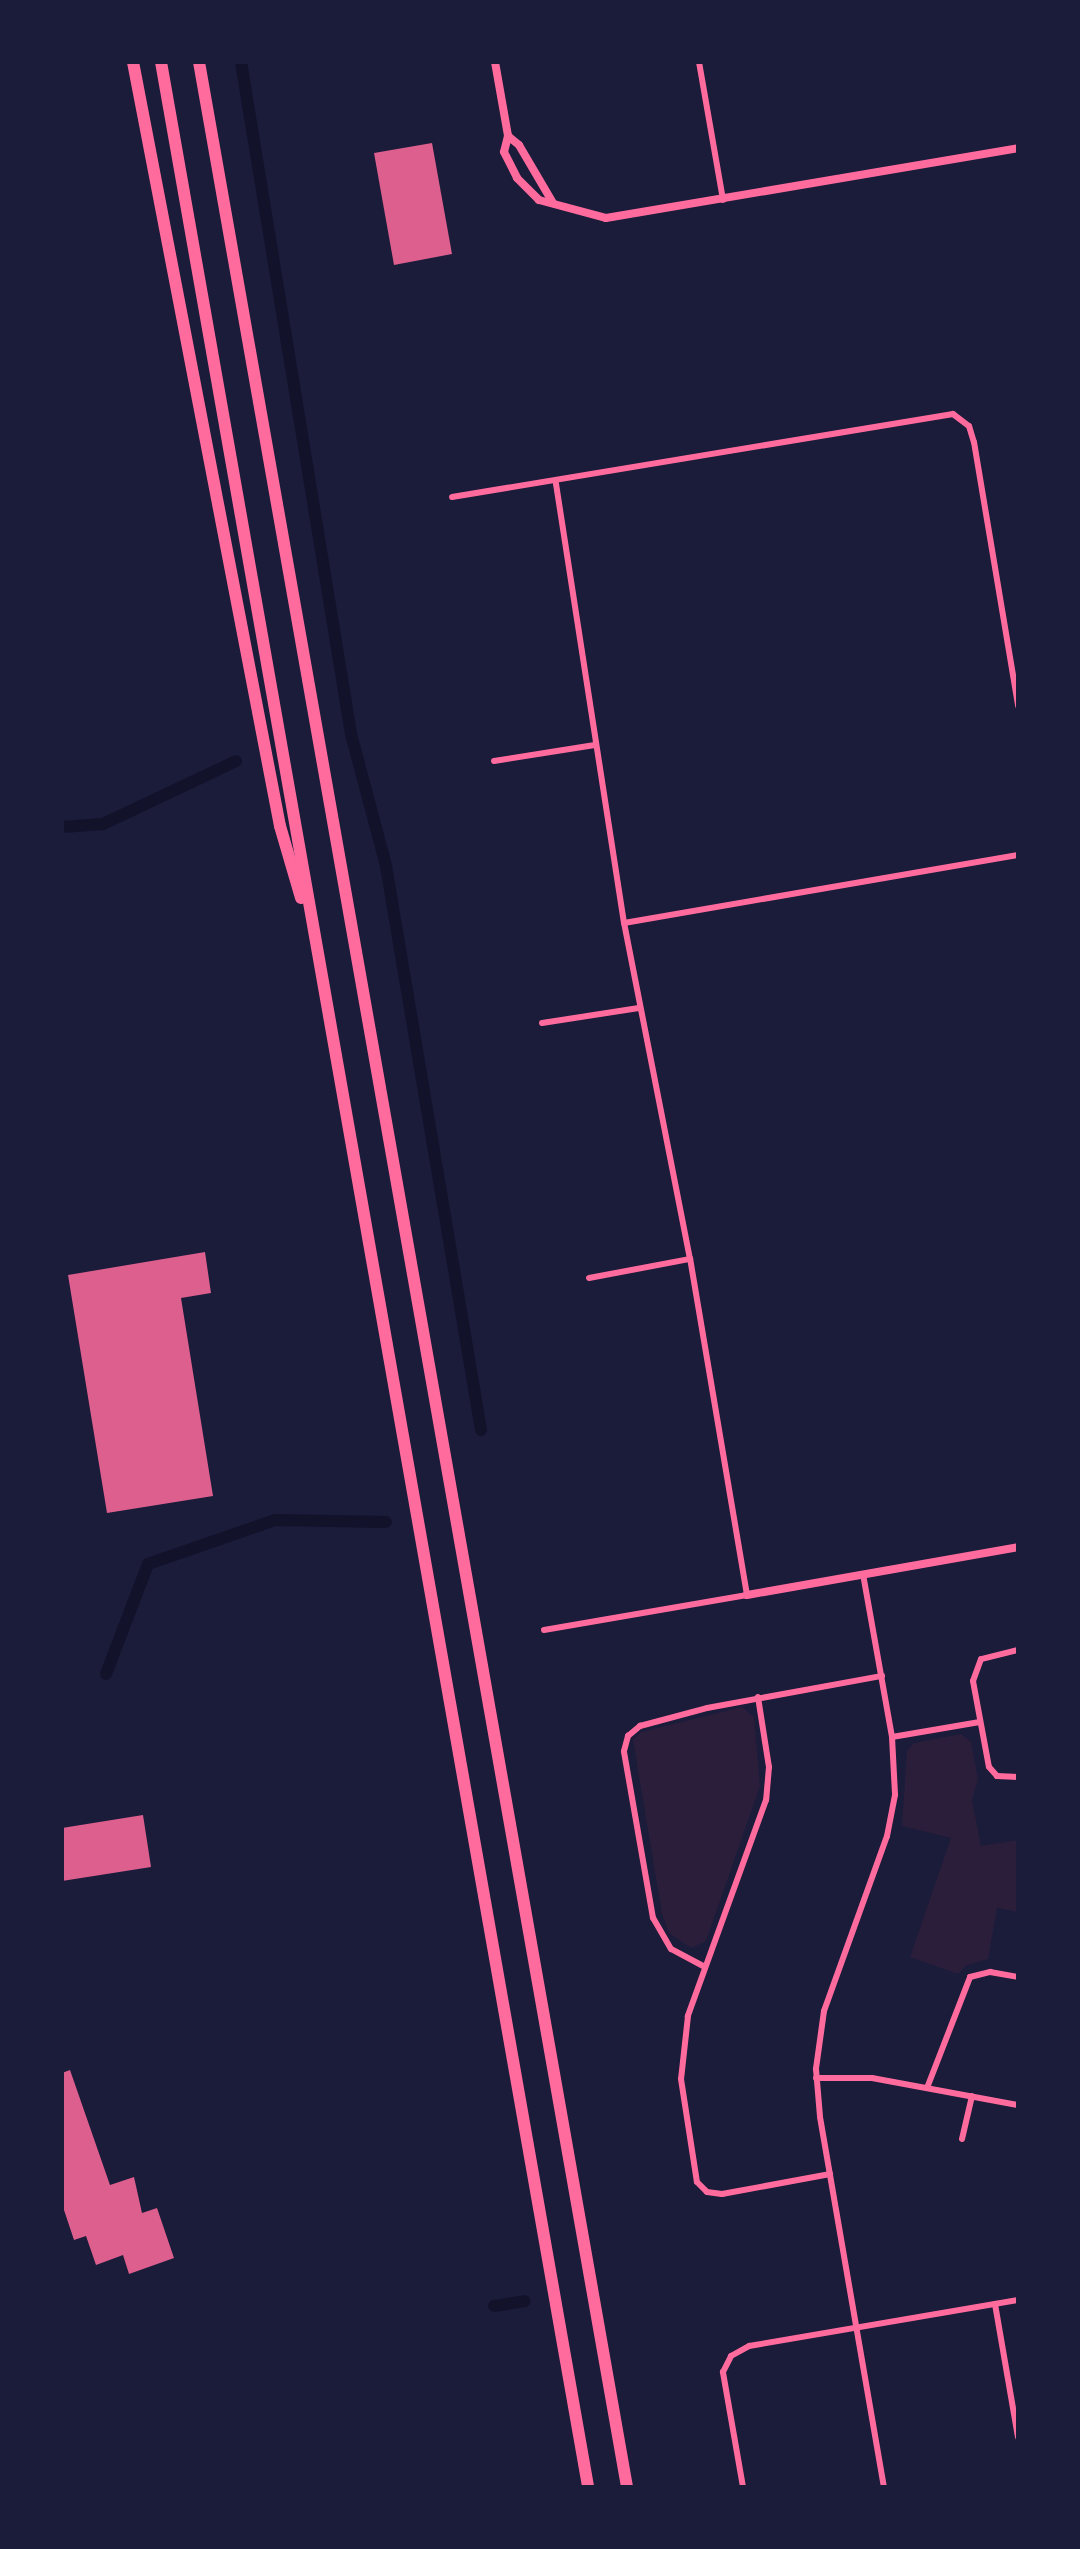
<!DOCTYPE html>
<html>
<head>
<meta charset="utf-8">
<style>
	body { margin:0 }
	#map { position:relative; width:1080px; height:2549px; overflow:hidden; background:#1b1b3a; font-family:Inter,sans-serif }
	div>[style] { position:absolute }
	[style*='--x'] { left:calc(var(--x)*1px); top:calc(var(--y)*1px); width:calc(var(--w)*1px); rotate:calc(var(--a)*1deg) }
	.green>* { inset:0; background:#2a1e3b }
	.canal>* { height:12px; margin:-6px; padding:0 6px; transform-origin:6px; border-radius:6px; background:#12122b }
	.building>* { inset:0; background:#dd5f8e }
	.minor>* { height:6px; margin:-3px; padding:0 3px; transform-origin:3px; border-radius:3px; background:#ff6b9d }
	.tertiary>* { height:8px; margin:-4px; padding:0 4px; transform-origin:4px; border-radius:4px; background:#ff6b9d }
	.motorway>* { height:12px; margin:-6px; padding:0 6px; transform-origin:6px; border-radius:6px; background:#ff6b9d }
	span { translate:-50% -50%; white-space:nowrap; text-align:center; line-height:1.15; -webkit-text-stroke:6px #1b1b3a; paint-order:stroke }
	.frame { position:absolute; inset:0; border:64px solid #1b1b3a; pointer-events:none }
</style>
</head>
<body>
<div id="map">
	<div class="green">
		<div style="clip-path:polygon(742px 1707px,754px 1717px,760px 1786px,706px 1941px,691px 1948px,669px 1933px,662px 1914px,633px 1740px,641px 1732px)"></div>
		<div style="clip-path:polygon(961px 1734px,971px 1742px,978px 1779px,972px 1800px,981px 1846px,1018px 1840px,1018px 1912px,997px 1908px,988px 1959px,967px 1965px,958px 1974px,910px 1957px,951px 1838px,902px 1826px,907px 1751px,914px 1743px)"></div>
	</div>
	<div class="canal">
		<div style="--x:241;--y:62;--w:681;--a:80.7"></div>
		<div style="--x:351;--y:734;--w:137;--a:75.1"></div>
		<div style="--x:386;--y:866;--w:572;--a:80.44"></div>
		<div style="--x:62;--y:827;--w:41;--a:-4.2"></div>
		<div style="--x:103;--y:824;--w:147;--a:-25.3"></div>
		<div style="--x:106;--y:1674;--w:118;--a:-69.1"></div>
		<div style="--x:148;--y:1564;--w:134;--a:-19.1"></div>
		<div style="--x:275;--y:1520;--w:111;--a:1"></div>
		<div style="--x:494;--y:2306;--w:31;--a:-9"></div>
	</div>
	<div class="building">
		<div style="clip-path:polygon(432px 143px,452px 254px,394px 265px,374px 153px)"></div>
		<div style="clip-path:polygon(205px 1252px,211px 1293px,181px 1298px,213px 1496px,107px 1513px,68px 1275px)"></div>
		<div style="clip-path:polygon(143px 1815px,151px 1867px,62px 1881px,62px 1828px)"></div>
		<div style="clip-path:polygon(70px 2070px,110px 2185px,134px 2177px,142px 2213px,157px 2208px,174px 2258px,129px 2274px,123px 2255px,96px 2265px,86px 2236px,74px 2240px,62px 2204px,62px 2073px)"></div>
	</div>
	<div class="minor">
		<div style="--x:699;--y:62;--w:140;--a:80.1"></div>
		<div style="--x:452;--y:497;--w:508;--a:-9.41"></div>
		<div style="--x:953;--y:414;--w:20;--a:37"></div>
		<div style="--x:969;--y:426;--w:17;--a:73"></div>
		<div style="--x:974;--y:442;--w:268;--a:80.5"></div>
		<div style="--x:494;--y:761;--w:102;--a:-9"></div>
		<div style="--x:624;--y:923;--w:400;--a:-9.8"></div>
		<div style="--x:542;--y:1023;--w:98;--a:-8.8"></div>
		<div style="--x:589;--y:1278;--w:103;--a:-10.7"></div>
		<div style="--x:863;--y:1574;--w:166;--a:79.9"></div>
		<div style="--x:892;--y:1737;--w:58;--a:87"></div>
		<div style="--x:895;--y:1795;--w:42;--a:101"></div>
		<div style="--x:887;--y:1836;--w:186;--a:109.8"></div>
		<div style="--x:824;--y:2011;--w:59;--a:97.9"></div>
		<div style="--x:816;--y:2069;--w:48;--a:85.2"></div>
		<div style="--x:820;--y:2117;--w:375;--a:80.2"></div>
		<div style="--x:544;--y:1630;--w:206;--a:-9.8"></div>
		<div style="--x:747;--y:1595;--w:341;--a:-99.6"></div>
		<div style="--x:690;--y:1259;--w:342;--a:-101.1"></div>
		<div style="--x:624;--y:923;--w:445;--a:-98.8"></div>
		<div style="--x:1018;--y:1650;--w:38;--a:166"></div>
		<div style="--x:981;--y:1659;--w:23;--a:110"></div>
		<div style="--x:973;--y:1681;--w:87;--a:79.5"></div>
		<div style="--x:989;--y:1767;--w:12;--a:48"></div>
		<div style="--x:997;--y:1776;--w:21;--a:3"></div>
		<div style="--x:758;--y:1697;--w:71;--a:81.1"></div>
		<div style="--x:769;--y:1767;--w:33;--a:95"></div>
		<div style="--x:766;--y:1800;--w:230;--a:109.9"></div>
		<div style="--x:688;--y:2016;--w:63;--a:96.3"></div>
		<div style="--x:681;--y:2079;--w:104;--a:81.2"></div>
		<div style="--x:697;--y:2182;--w:14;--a:45"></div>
		<div style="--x:707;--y:2192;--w:15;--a:8"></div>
		<div style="--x:722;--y:2194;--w:110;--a:-10.5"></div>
		<div style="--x:892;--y:1737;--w:89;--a:-9.7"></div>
		<div style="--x:705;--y:1967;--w:38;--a:-152"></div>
		<div style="--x:671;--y:1949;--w:36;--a:-120"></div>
		<div style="--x:653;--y:1918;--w:169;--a:-99.9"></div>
		<div style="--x:624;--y:1751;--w:16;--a:-75"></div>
		<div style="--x:628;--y:1736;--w:16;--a:-40"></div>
		<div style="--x:640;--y:1726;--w:69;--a:-15"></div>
		<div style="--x:707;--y:1708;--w:178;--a:-10.4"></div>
		<div style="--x:816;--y:2078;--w:56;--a:0"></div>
		<div style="--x:872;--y:2078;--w:148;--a:10.5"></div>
		<div style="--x:927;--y:2088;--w:119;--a:-68.8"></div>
		<div style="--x:970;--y:1977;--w:21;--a:-14"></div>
		<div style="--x:990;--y:1972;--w:28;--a:10"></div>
		<div style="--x:962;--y:2139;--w:44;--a:-76.9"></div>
		<div style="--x:995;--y:2304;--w:135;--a:80.2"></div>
		<div style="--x:743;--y:2487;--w:117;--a:-99.9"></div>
		<div style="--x:723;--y:2372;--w:18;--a:-63"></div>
		<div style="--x:731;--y:2356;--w:21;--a:-29"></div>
		<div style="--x:749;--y:2346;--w:273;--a:-9.7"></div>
	</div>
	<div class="tertiary">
		<div style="--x:495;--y:62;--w:75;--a:80"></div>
		<div style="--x:553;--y:203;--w:67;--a:-120.4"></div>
		<div style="--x:519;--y:145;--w:14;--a:-141"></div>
		<div style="--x:508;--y:136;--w:16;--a:104"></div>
		<div style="--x:504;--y:152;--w:29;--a:63"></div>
		<div style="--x:517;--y:178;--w:31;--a:45"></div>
		<div style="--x:539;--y:200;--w:69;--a:15"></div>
		<div style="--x:606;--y:218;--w:418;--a:-9.6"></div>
		<div style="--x:747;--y:1595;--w:275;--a:-10"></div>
	</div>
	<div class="motorway">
		<div style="--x:133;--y:62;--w:778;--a:79.11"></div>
		<div style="--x:280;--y:826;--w:75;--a:73.7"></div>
		<div style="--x:161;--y:62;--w:2462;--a:80.01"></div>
		<div style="--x:199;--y:62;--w:2462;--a:79.99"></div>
	</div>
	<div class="frame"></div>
</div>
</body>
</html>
